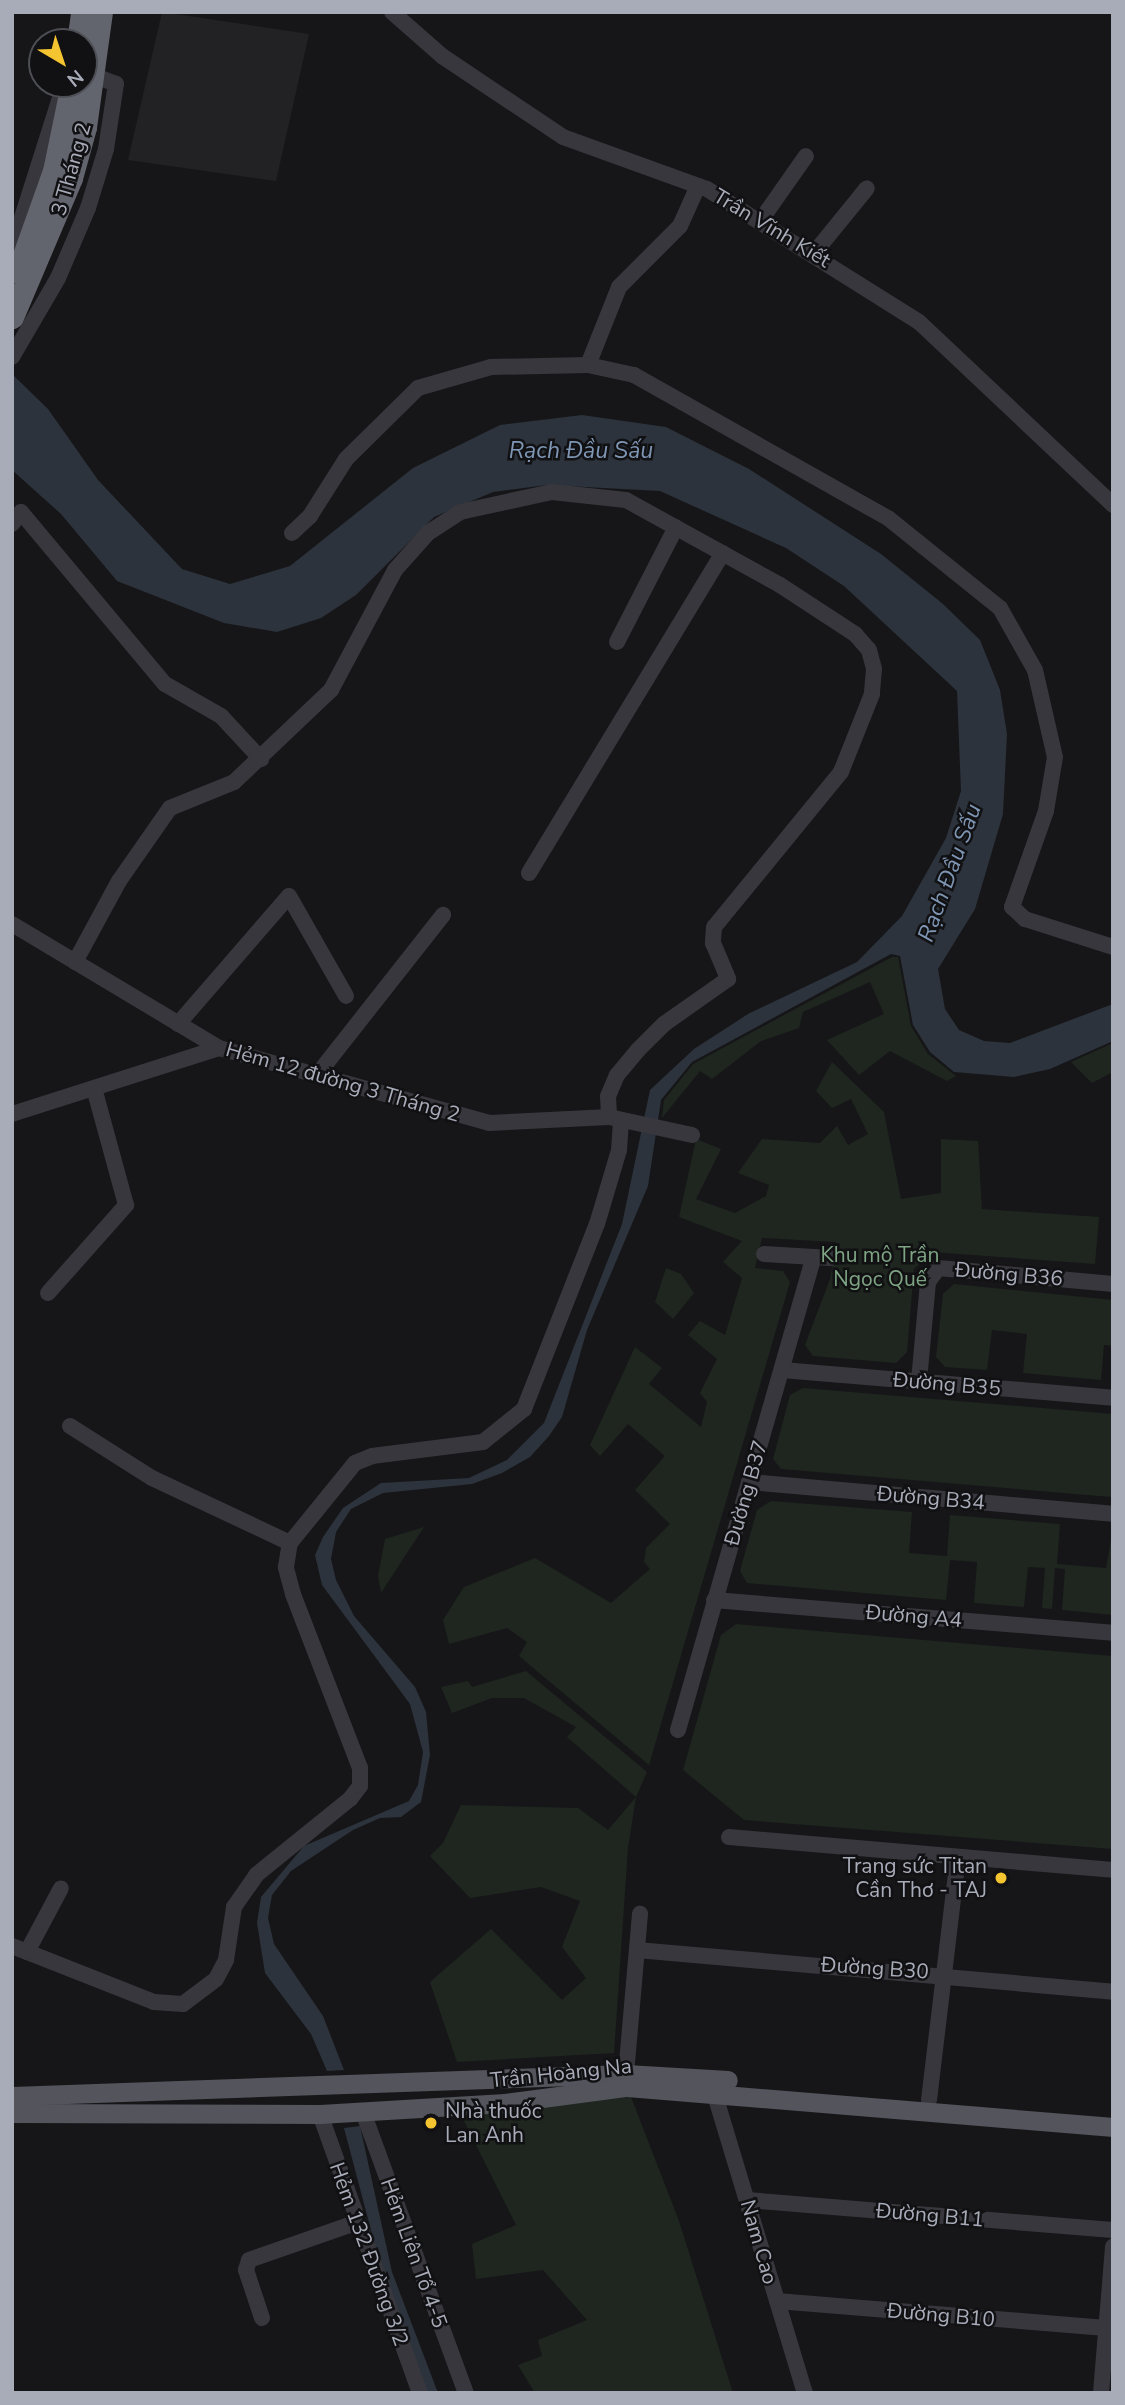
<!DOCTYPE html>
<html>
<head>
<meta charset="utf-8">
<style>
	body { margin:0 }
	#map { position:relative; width:1125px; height:2405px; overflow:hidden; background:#161618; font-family:"Nunito Sans",sans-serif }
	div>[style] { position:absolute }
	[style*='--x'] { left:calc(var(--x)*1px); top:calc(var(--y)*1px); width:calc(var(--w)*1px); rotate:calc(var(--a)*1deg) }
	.built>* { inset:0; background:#222225 }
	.green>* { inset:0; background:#1e261f }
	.water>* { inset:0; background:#2c333c }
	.minor>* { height:16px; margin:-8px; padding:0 8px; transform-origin:8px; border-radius:8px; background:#37373d }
	.major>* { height:19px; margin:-9.5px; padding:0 9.5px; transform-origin:9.5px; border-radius:9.5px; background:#53545c }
	.highway>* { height:23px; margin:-11.5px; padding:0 11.5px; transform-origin:11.5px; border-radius:11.5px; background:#63656e }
	.dots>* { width:19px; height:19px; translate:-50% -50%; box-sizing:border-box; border:4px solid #111113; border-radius:50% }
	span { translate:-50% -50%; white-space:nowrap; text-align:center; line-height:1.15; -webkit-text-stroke:5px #111113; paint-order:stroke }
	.street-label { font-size:21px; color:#a8abb8 }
	.park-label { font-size:21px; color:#7ea484 }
	.poi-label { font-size:21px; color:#a8abb8 }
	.right { translate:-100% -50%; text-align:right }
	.left { translate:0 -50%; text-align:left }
	.water-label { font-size:23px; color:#7e96b4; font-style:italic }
	.frame { position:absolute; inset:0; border:14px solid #a8abb8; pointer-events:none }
	.north { position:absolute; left:28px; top:28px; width:70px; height:70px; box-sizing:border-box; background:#111113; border:2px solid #4d4f55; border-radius:50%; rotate:141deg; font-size:19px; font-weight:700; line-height:28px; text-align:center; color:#a8abb8 }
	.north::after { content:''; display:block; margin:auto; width:24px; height:32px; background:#f5c431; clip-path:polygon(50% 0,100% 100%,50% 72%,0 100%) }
</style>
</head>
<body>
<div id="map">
	<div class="built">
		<div style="clip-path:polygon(162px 12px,309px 34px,276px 181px,128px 160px)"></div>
	</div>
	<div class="green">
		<div style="clip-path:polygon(892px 957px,898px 957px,911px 1026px,928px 1054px,956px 1076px,947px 1081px,890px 1051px,859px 1075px,827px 1040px,884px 1014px,870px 982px,803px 1012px,799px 1028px,761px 1041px,712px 1079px,700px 1071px,662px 1118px,664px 1100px,693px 1064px)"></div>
		<div style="clip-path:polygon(1113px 1043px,1113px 1072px,1092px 1083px,1071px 1062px)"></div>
		<div style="clip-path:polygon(832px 1062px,884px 1112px,901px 1199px,941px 1193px,941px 1139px,978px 1141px,982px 1209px,1099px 1217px,1095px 1264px,932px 1252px,914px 1269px,907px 1352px,896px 1363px,813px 1356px,805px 1345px,830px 1279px,836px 1242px,762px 1238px,755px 1268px,783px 1271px,790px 1282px,649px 1765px,519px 1656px,527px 1642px,507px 1628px,449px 1644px,443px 1620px,464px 1587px,535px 1558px,611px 1603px,650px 1569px,644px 1562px,646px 1548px,670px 1524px,635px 1490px,665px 1456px,628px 1424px,600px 1456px,590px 1445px,635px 1347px,662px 1368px,649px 1384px,701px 1427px,707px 1402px,700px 1393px,717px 1359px,688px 1335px,700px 1321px,725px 1335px,742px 1278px,723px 1262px,742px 1241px,679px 1217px,696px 1139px,721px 1149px,696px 1199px,735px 1213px,766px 1196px,769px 1185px,738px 1173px,762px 1139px,820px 1143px,837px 1126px,848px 1145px,868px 1134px,851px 1099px,832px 1108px,816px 1091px)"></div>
		<div style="clip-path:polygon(666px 1268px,681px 1274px,694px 1293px,673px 1319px,655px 1302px)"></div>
		<div style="clip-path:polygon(954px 1284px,1113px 1300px,1113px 1346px,1104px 1345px,1101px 1380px,1023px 1373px,1027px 1334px,992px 1330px,987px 1370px,945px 1367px,936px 1357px,943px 1294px)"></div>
		<div style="clip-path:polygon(803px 1388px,1113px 1414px,1111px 1497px,781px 1469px,773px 1459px,790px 1395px)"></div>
		<div style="clip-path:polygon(771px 1501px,912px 1512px,909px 1553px,947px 1556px,950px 1515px,1060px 1524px,1057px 1564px,1106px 1568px,1113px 1528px,1113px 1615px,1062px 1610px,1065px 1569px,1055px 1568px,1052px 1609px,1042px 1608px,1045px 1568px,1028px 1567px,1024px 1607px,974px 1603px,977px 1562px,950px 1560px,946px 1600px,747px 1583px,740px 1571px,757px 1510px)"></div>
		<div style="clip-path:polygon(424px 1527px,381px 1593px,378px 1576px,385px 1539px)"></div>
		<div style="clip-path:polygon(736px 1624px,1113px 1656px,1113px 1849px,744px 1820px,683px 1770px,721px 1635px)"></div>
		<div style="clip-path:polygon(526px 1671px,647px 1772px,636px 1797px,628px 1848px,614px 2053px,457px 2062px,430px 1982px,491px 1929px,562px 2000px,586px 1978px,562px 1947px,580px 1901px,541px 1887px,470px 1898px,430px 1856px,443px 1843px,461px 1805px,578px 1808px,608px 1830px,636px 1797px,567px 1737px,576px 1727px,524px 1698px,492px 1698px,452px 1713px,441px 1687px,468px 1681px,472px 1687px)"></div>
		<div style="clip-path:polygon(631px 2097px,679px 2221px,733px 2393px,535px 2393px,518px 2365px,542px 2356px,538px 2340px,587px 2320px,543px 2270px,476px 2279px,472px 2244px,516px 2225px,460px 2113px)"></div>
	</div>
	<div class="water">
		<div style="clip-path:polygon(12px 374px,48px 409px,98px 480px,182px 569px,230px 584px,290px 566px,413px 468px,500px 425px,582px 415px,666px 427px,749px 469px,881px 554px,943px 604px,980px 640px,1000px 690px,1007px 734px,1003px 814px,975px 909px,938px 969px,945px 1009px,959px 1030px,984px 1041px,1010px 1043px,1113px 1004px,1113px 1041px,1050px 1069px,1014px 1077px,954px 1072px,930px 1052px,913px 1025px,900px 956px,891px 954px,692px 1062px,661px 1100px,648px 1186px,587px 1330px,562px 1417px,549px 1436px,530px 1457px,502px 1473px,472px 1484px,383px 1493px,351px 1509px,336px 1532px,331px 1559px,336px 1580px,354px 1616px,415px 1687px,426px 1712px,430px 1755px,421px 1802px,401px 1817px,380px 1818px,353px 1830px,291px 1871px,272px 1895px,268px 1918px,274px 1944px,323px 2016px,344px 2070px,327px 2071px,311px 2034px,265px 1973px,257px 1923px,261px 1897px,304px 1846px,409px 1801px,418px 1785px,423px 1752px,410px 1704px,322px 1585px,315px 1555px,323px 1537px,343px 1508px,381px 1483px,469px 1478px,507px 1460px,544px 1423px,622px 1224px,650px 1090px,694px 1049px,748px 1014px,857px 962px,902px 916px,946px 838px,961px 791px,957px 691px,844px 586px,786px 548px,660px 491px,547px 485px,493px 492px,434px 517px,356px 595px,321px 618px,277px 632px,224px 623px,117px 581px,61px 514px,12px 470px)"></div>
		<div style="clip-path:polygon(360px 2126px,392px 2272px,438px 2393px,428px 2393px,390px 2302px,344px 2128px)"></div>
	</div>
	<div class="minor">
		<div style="--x:392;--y:12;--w:67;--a:41.3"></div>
		<div style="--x:442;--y:56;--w:146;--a:33.8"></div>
		<div style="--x:563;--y:137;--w:153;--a:19.9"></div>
		<div style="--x:707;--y:189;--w:250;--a:32.1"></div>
		<div style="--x:919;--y:322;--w:267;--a:43.3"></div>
		<div style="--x:761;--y:220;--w:78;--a:-54.9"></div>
		<div style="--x:12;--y:249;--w:169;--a:-72.4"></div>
		<div style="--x:815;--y:252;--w:82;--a:-50.9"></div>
		<div style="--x:12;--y:357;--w:91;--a:-59.8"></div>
		<div style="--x:58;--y:278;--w:76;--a:-66.8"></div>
		<div style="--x:88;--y:208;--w:62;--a:-73"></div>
		<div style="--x:106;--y:149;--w:66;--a:-81.3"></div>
		<div style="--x:116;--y:84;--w:25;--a:-159"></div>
		<div style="--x:588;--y:365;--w:84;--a:-68.3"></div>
		<div style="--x:619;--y:287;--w:86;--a:-45"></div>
		<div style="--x:680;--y:226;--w:44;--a:-65.8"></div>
		<div style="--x:12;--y:524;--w:15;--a:-53"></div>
		<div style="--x:21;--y:512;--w:224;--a:50.1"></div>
		<div style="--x:165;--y:684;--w:64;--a:29.7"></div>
		<div style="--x:221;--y:716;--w:59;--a:47.1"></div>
		<div style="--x:292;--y:533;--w:25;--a:-43"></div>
		<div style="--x:310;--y:516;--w:67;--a:-57.7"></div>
		<div style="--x:346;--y:459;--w:101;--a:-44.6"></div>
		<div style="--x:418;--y:388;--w:76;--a:-16"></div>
		<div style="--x:491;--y:367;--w:97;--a:-1.2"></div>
		<div style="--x:588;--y:365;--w:47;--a:12.3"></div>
		<div style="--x:634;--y:375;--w:291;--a:29.4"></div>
		<div style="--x:888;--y:518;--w:144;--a:38.8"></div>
		<div style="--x:1000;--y:608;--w:71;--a:60.6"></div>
		<div style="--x:1035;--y:670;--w:89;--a:77.1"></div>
		<div style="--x:1055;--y:757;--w:55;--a:99.5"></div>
		<div style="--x:1046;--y:811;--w:102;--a:109.5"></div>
		<div style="--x:1012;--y:907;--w:18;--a:43"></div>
		<div style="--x:1025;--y:919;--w:92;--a:17.7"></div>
		<div style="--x:617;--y:642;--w:129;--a:-62.8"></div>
		<div style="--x:529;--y:873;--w:374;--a:-58.8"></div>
		<div style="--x:12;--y:924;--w:241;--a:30.9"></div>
		<div style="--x:219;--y:1048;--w:280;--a:15.5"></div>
		<div style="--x:489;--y:1123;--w:120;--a:-2.9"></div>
		<div style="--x:609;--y:1117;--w:85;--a:12.2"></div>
		<div style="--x:75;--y:962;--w:92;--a:-61.5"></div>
		<div style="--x:119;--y:881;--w:89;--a:-55.1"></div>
		<div style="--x:170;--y:808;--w:69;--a:-22.1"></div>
		<div style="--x:234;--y:782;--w:134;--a:-43.5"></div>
		<div style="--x:331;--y:690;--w:136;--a:-61.9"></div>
		<div style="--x:395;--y:570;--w:50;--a:-48.3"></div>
		<div style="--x:428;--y:533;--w:38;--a:-33"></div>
		<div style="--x:460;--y:512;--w:94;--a:-12.3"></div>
		<div style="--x:552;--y:492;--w:74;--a:6.2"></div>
		<div style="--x:626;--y:500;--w:176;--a:28.9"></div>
		<div style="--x:780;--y:585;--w:90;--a:33.2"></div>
		<div style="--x:855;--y:634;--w:21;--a:49"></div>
		<div style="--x:869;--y:650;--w:20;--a:75"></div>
		<div style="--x:874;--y:669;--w:25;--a:95"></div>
		<div style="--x:872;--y:694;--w:84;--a:111.7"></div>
		<div style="--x:841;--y:772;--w:200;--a:129.3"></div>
		<div style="--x:714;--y:927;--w:16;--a:94"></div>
		<div style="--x:713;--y:943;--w:39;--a:67"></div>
		<div style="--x:728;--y:979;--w:78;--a:144.9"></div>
		<div style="--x:664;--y:1024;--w:37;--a:135"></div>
		<div style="--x:638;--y:1050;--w:33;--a:130"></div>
		<div style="--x:617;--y:1075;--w:23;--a:113"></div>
		<div style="--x:608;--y:1096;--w:21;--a:87"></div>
		<div style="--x:178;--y:1024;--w:169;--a:-49.1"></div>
		<div style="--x:289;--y:896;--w:115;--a:60.3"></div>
		<div style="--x:317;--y:1075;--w:204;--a:-51.8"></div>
		<div style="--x:12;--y:1114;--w:217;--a:-17.7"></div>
		<div style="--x:764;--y:1254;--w:67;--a:3.4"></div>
		<div style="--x:48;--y:1293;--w:118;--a:-48.4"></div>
		<div style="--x:126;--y:1205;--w:121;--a:-105.3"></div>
		<div style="--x:782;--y:1370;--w:332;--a:4.8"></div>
		<div style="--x:919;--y:1381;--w:99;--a:-84.8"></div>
		<div style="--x:928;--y:1282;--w:17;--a:-54"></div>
		<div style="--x:938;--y:1268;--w:176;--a:5.2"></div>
		<div style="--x:70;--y:1426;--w:97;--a:32.4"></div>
		<div style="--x:152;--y:1478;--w:153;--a:25.2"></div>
		<div style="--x:749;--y:1482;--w:365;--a:5"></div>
		<div style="--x:714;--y:1600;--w:400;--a:4.7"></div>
		<div style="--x:678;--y:1730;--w:492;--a:-74"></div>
		<div style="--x:729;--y:1837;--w:385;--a:4.9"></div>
		<div style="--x:12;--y:1946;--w:153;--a:21.5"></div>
		<div style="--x:154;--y:2002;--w:29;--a:4"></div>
		<div style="--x:183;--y:2004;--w:41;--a:-37.1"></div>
		<div style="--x:216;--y:1979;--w:21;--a:-62"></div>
		<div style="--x:226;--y:1960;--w:54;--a:-81.4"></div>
		<div style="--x:234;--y:1907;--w:39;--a:-55"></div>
		<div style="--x:256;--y:1875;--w:121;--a:-39"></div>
		<div style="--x:350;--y:1799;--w:16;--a:-52"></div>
		<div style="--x:360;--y:1786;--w:18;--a:-90"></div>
		<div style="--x:360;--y:1768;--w:186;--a:-111.1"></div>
		<div style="--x:293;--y:1594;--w:28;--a:-105"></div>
		<div style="--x:286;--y:1567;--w:24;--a:-81"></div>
		<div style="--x:290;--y:1543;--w:103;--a:-50.9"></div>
		<div style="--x:355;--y:1463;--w:18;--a:-22"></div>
		<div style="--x:372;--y:1456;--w:112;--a:-7.2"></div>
		<div style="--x:483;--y:1442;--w:53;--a:-38.8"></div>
		<div style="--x:524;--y:1409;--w:199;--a:-68.5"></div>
		<div style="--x:597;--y:1224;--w:77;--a:-73.4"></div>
		<div style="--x:619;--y:1150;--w:30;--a:-86"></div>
		<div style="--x:637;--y:1950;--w:478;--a:5"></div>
		<div style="--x:27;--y:1952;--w:72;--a:-62"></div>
		<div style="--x:626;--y:2074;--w:161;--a:-85"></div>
		<div style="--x:714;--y:2092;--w:314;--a:73.2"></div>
		<div style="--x:929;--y:2100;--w:244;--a:-83.2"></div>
		<div style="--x:363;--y:2112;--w:299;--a:69.9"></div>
		<div style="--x:320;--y:2114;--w:296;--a:70.3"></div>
		<div style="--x:747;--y:2200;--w:367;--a:4.7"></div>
		<div style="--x:777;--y:2301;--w:330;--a:4.7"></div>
		<div style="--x:262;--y:2318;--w:51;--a:-108.4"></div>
		<div style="--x:246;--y:2270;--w:10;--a:-73"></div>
		<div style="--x:249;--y:2260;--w:112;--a:-19.2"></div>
		<div style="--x:1101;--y:2393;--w:147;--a:-85.3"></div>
	</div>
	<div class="major">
		<div style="--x:12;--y:2096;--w:614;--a:-2.05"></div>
		<div style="--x:626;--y:2074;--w:102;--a:3.4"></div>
		<div style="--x:12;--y:2113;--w:308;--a:0.2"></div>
		<div style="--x:320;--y:2114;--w:185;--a:-3.4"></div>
		<div style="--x:505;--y:2103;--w:123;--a:-7.5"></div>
		<div style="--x:627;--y:2087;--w:488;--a:4.7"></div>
	</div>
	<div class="highway">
		<div style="--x:78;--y:42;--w:30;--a:-82"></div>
		<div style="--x:18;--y:272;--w:107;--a:-70.4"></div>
		<div style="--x:54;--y:171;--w:89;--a:-78.3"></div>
		<div style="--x:12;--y:317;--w:151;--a:-67"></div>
		<div style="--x:71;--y:178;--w:53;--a:-74.6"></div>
		<div style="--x:85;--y:127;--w:116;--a:-82.1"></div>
	</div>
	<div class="dots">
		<div style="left:1001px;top:1878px;background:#f5c431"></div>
		<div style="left:431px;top:2123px;background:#f5c431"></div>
	</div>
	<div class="street-label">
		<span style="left:71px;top:169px;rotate:-74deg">3 Tháng 2</span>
		<span style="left:772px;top:228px;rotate:31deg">Trần Vĩnh Kiết</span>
		<span style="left:343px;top:1082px;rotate:16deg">Hẻm 12 đường 3 Tháng 2</span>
		<span style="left:1009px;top:1274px;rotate:5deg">Đường B36</span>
		<span style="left:947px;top:1384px;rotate:5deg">Đường B35</span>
		<span style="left:746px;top:1493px;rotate:-74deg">Đường B37</span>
		<span style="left:931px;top:1498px;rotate:5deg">Đường B34</span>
		<span style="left:914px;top:1616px;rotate:5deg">Đường A4</span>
		<span style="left:875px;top:1968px;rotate:4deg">Đường B30</span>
		<span style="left:561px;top:2073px;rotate:-6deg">Trần Hoàng Na</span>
		<span style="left:930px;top:2215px;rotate:5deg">Đường B11</span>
		<span style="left:759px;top:2242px;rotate:74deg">Nam Cao</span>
		<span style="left:414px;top:2253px;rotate:70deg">Hẻm Liên Tổ 4-5</span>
		<span style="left:369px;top:2254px;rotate:70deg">Hẻm 132 Đường 3/2</span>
		<span style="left:941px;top:2315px;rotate:5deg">Đường B10</span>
	</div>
	<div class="park-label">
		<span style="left:880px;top:1267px">Khu mộ Trần<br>Ngọc Quế</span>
	</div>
	<div class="poi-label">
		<span class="right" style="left:987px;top:1878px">Trang sức Titan<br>Cần Thơ - TAJ</span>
		<span class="left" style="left:445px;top:2123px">Nhà thuốc<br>Lan Anh</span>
	</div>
	<div class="water-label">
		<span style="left:581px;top:451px">Rạch Đầu Sấu</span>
		<span style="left:950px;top:873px;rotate:-70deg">Rạch Đầu Sấu</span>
	</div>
	<div class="frame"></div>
	<div class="north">N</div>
</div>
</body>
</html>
